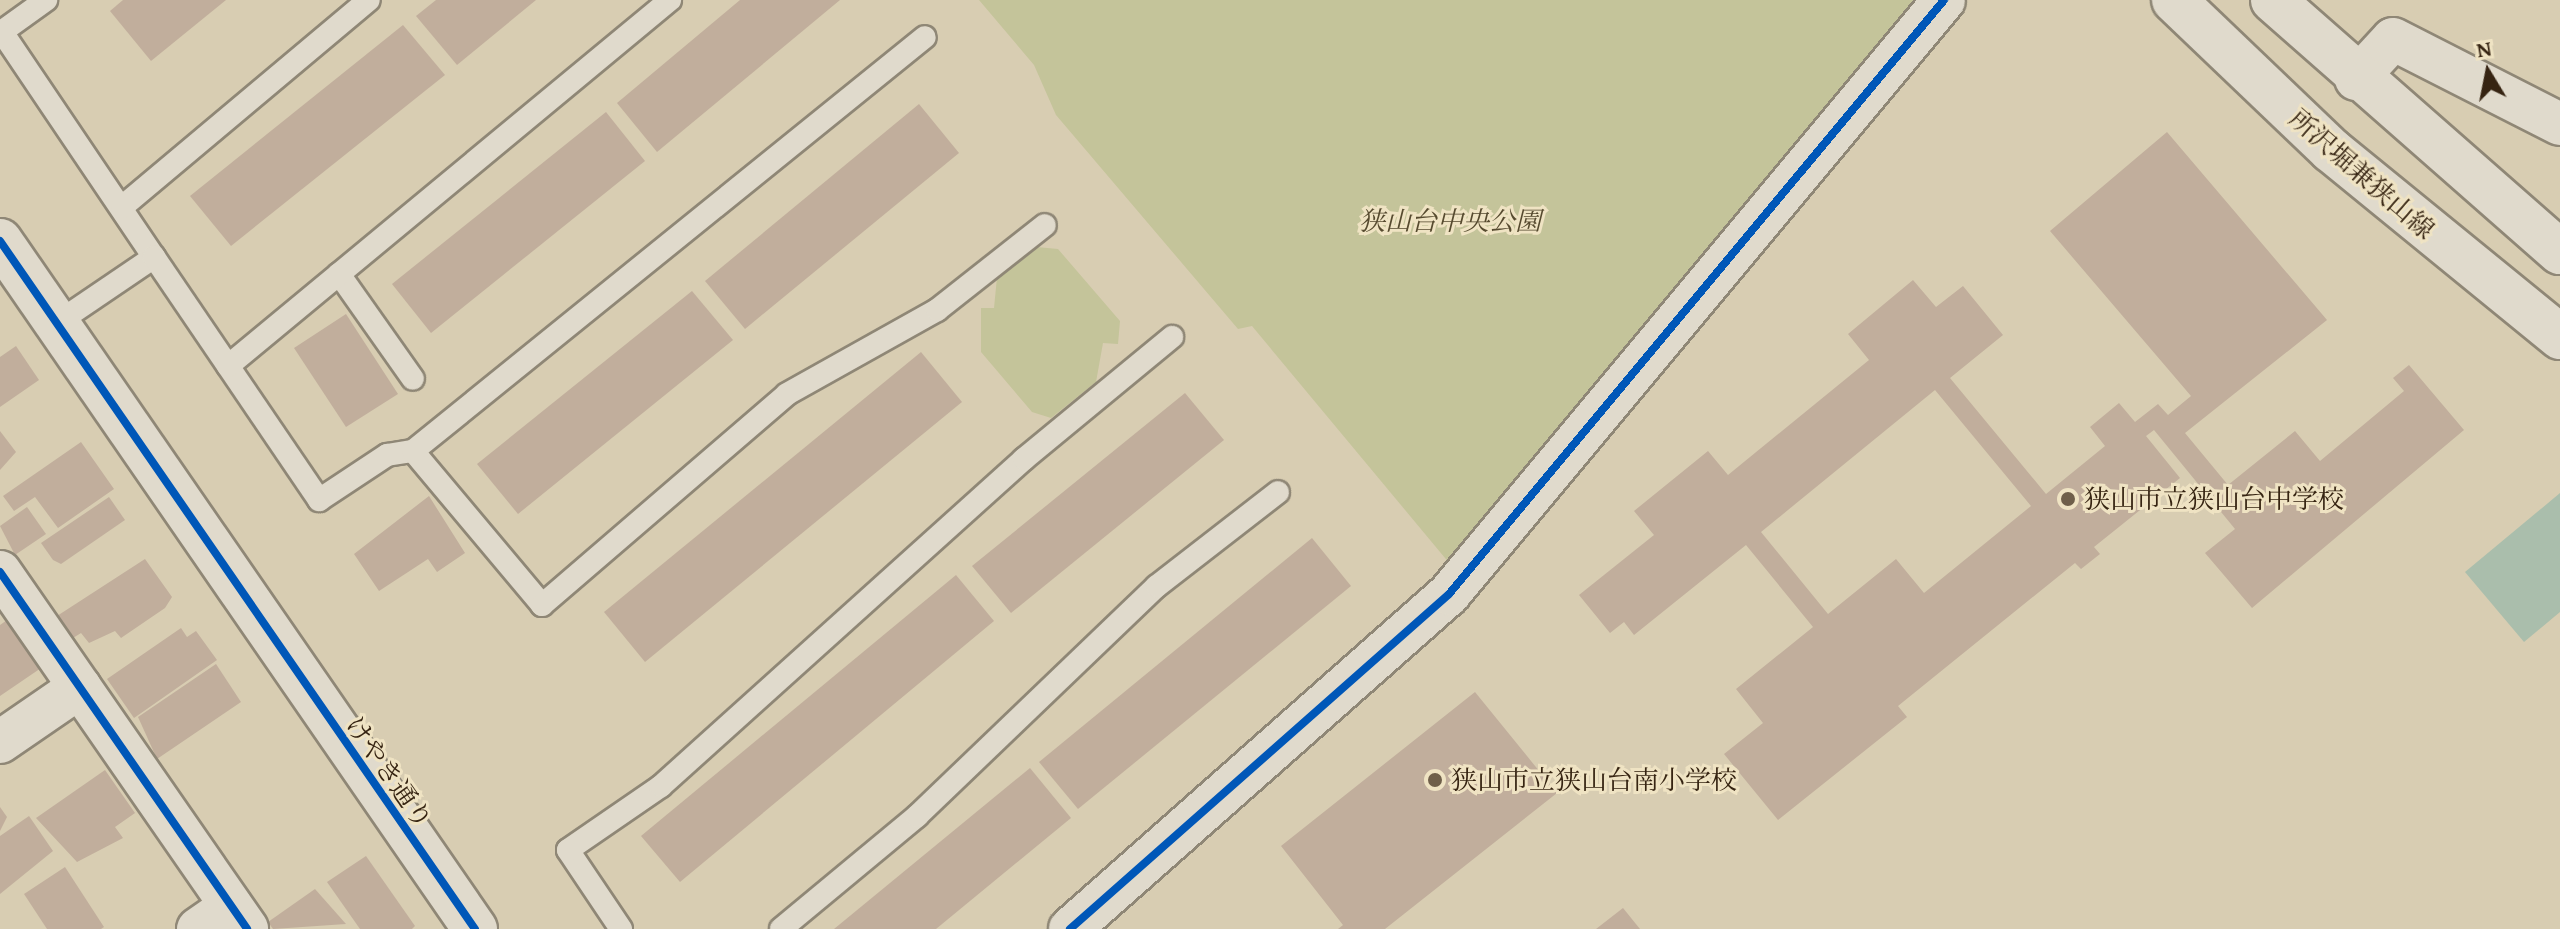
<!DOCTYPE html>
<html>
<head>
<meta charset="utf-8">
<style>
	body { margin:0 }
	#map { position:relative; width:2560px; height:929px; overflow:hidden; background:#d8cdb2; font-family:"Gentium Book Plus","Noto Serif JP",serif }
	div>[style] { position:absolute }
	[style*='--x'] { left:calc(var(--x)*1px); top:calc(var(--y)*1px); width:calc(var(--w)*1px); rotate:calc(var(--a)*1deg) }
	.green>* { inset:0; background:#c4c49a }
	.water>* { inset:0; background:#aabeac }
	.building>* { inset:0; background:#c1ae9c }
	.roads { filter:drop-shadow(2px 0 #8f8776) drop-shadow(-2px 0 #8f8776) drop-shadow(0 2px #8f8776) drop-shadow(0 -2px #8f8776) }
	.service>* { height:22px; margin:-11px; padding:0 11px; transform-origin:11px; border-radius:11px; background:#e0dacc }
	.minor>* { height:42px; margin:-21px; padding:0 21px; transform-origin:21px; border-radius:21px; background:#e0dacc }
	.tertiary>* { height:44px; margin:-22px; padding:0 22px; transform-origin:22px; border-radius:22px; background:#e0dacc }
	.secondary>* { height:44px; margin:-22px; padding:0 22px; transform-origin:22px; border-radius:22px; background:#e0dacc }
	.cycleway>* { height:8px; margin:-4px; padding:0 4px; transform-origin:4px; border-radius:4px; background:#0057b8 }
	.dots>* { width:22px; height:22px; translate:-50% -50%; box-sizing:border-box; border:4px solid #efe3c3; border-radius:50% }
	span { translate:-50% -50%; white-space:nowrap; text-align:center; line-height:1.15; -webkit-text-stroke:6px #efe3c3; paint-order:stroke }
	.street-label { font-size:26px; color:#362412 }
	.park-label { font-size:26px; color:#564a2f; font-style:italic }
	.poi-label { font-size:26px; color:#362412 }
	.left { translate:0 -50%; text-align:left }
	.north { position:absolute; left:2448px; top:32px; width:80px; height:80px; -webkit-text-stroke:6px #efe3c3; paint-order:stroke; rotate:350deg; font-size:22px; font-weight:700; line-height:32px; text-align:center; color:#362412 }
	.north::after { content:''; display:block; margin:auto; width:28px; height:36px; background:#362412; clip-path:polygon(50% 0,100% 100%,50% 72%,0 100%) }
</style>
</head>
<body>
<div id="map">
	<div class="green">
		<div style="clip-path:polygon(979px 0,1920px 0,1450px 564px,1252px 326px,1238px 329px,1056px 115px,1034px 65px)"></div>
		<div style="clip-path:polygon(1026px 246px,1058px 249px,1120px 321px,1118px 344px,1103px 343px,1096px 382px,1051px 418px,1032px 412px,981px 352px,981px 308px,994px 308px,998px 267px)"></div>
	</div>
	<div class="water">
		<div style="clip-path:polygon(2560px 493px,2560px 612px,2524px 642px,2465px 572px)"></div>
	</div>
	<div class="building">
		<div style="clip-path:polygon(123px 0,226px 0,151px 61px,110px 11px)"></div>
		<div style="clip-path:polygon(436px 0,536px 0,457px 65px,416px 16px)"></div>
		<div style="clip-path:polygon(740px 0,840px 0,657px 152px,617px 103px)"></div>
		<div style="clip-path:polygon(403px 25px,445px 75px,231px 246px,190px 196px)"></div>
		<div style="clip-path:polygon(919px 104px,959px 153px,745px 329px,705px 281px)"></div>
		<div style="clip-path:polygon(606px 112px,645px 161px,431px 333px,392px 284px)"></div>
		<div style="clip-path:polygon(evenodd,2167px 132px,2327px 320px,2185px 433px,2228px 485px,2295px 431px,2320px 461px,2404px 391px,2393px 378px,2409px 365px,2464px 430px,2252px 608px,2205px 553px,2235px 529px,2154px 430px,2146px 436px,2180px 478px,2094px 547px,2100px 554px,2081px 569px,2075px 563px,1898px 706px,1907px 717px,1778px 820px,1724px 754px,1763px 723px,1736px 689px,1813px 627px,1746px 545px,1634px 635px,1624px 622px,1610px 633px,1579px 595px,1654px 535px,1634px 511px,1708px 451px,1728px 475px,1869px 360px,1848px 334px,1913px 280px,1936px 307px,1963px 286px,2003px 335px,1950px 378px,2046px 494px,2105px 446px,2090px 427px,2119px 403px,2135px 422px,2158px 404px,2168px 415px,2191px 396px,2050px 231px,2167px 132px,1935px 390px,2031px 506px,1924px 593px,1896px 559px,1828px 614px,1761px 532px,1935px 390px)"></div>
		<div style="clip-path:polygon(692px 291px,733px 340px,518px 514px,477px 464px)"></div>
		<div style="clip-path:polygon(346px 314px,398px 394px,346px 427px,294px 348px)"></div>
		<div style="clip-path:polygon(16px 346px,39px 380px,0 407px,0 357px)"></div>
		<div style="clip-path:polygon(921px 352px,962px 402px,645px 662px,604px 612px)"></div>
		<div style="clip-path:polygon(1185px 393px,1224px 440px,1011px 613px,972px 566px)"></div>
		<div style="clip-path:polygon(0 431px,16px 452px,0 470px)"></div>
		<div style="clip-path:polygon(81px 442px,114px 489px,58px 528px,35px 497px,14px 511px,3px 496px)"></div>
		<div style="clip-path:polygon(429px 496px,465px 553px,437px 572px,428px 559px,379px 591px,354px 554px)"></div>
		<div style="clip-path:polygon(109px 497px,125px 520px,61px 564px,53px 560px,41px 543px)"></div>
		<div style="clip-path:polygon(27px 507px,46px 534px,15px 555px,0 526px)"></div>
		<div style="clip-path:polygon(1312px 538px,1351px 586px,1078px 809px,1039px 762px)"></div>
		<div style="clip-path:polygon(145px 559px,172px 597px,165px 608px,121px 638px,115px 631px,89px 643px,81px 633px,73px 638px,57px 616px)"></div>
		<div style="clip-path:polygon(956px 575px,994px 621px,680px 882px,641px 836px)"></div>
		<div style="clip-path:polygon(10px 618px,44px 666px,0 696px,0 625px)"></div>
		<div style="clip-path:polygon(181px 628px,187px 637px,196px 631px,217px 660px,134px 718px,107px 679px)"></div>
		<div style="clip-path:polygon(216px 664px,241px 702px,157px 759px,138px 717px)"></div>
		<div style="clip-path:polygon(1475px 692px,1557px 793px,1385px 929px,1338px 929px,1343px 925px,1281px 846px)"></div>
		<div style="clip-path:polygon(1030px 768px,1071px 818px,936px 929px,834px 929px)"></div>
		<div style="clip-path:polygon(105px 770px,135px 813px,115px 827px,123px 838px,77px 862px,36px 818px)"></div>
		<div style="clip-path:polygon(0 807px,7px 817px,0 831px)"></div>
		<div style="clip-path:polygon(29px 816px,53px 851px,0 894px,0 836px)"></div>
		<div style="clip-path:polygon(366px 856px,415px 926px,412px 929px,360px 929px,327px 882px)"></div>
		<div style="clip-path:polygon(65px 867px,104px 927px,101px 929px,47px 929px,24px 894px)"></div>
		<div style="clip-path:polygon(315px 889px,346px 924px,273px 929px,268px 922px)"></div>
		<div style="clip-path:polygon(1623px 908px,1640px 929px,1596px 929px)"></div>
	</div>
	<div class="roads">
		<div class="service">
			<div style="--x:2;--y:32;--w:272;--a:56"></div>
			<div style="--x:0;--y:33;--w:57;--a:-35.7"></div>
			<div style="--x:122;--y:207;--w:322;--a:-40"></div>
			<div style="--x:339;--y:274;--w:128;--a:54.8"></div>
			<div style="--x:54;--y:325;--w:121;--a:-34.2"></div>
			<div style="--x:154;--y:257;--w:294;--a:55.8"></div>
			<div style="--x:319;--y:500;--w:82;--a:-33.5"></div>
			<div style="--x:387;--y:455;--w:26;--a:-9"></div>
			<div style="--x:413;--y:451;--w:201;--a:50"></div>
			<div style="--x:542;--y:605;--w:323;--a:-40.7"></div>
			<div style="--x:787;--y:394;--w:172;--a:-29.2"></div>
			<div style="--x:937;--y:310;--w:137;--a:-38.2"></div>
			<div style="--x:228;--y:366;--w:574;--a:-39.63"></div>
			<div style="--x:413;--y:451;--w:658;--a:-38.96"></div>
			<div style="--x:621;--y:929;--w:95;--a:-123.9"></div>
			<div style="--x:568;--y:850;--w:113;--a:-34.5"></div>
			<div style="--x:661;--y:786;--w:489;--a:-42"></div>
			<div style="--x:1024;--y:459;--w:192;--a:-39.5"></div>
			<div style="--x:781;--y:929;--w:177;--a:-39.7"></div>
			<div style="--x:917;--y:816;--w:332;--a:-43.8"></div>
			<div style="--x:1157;--y:586;--w:153;--a:-37.8"></div>
		</div>
		<div class="minor">
			<div style="--x:2356;--y:79;--w:54;--a:-47.2"></div>
			<div style="--x:2393;--y:39;--w:187;--a:27"></div>
			<div style="--x:0;--y:572;--w:434;--a:55.3"></div>
			<div style="--x:0;--y:742;--w:97;--a:-34.5"></div>
			<div style="--x:198;--y:929;--w:40;--a:-34.9"></div>
			<div style="--x:1070;--y:929;--w:506;--a:-41.47"></div>
			<div style="--x:1449;--y:594;--w:773;--a:-50.19"></div>
		</div>
		<div class="tertiary">
			<div style="--x:0;--y:241;--w:836;--a:55.38"></div>
		</div>
		<div class="secondary">
			<div style="--x:2174;--y:0;--w:217;--a:43.7"></div>
			<div style="--x:2331;--y:150;--w:296;--a:39.2"></div>
			<div style="--x:2273;--y:0;--w:382;--a:41.3"></div>
		</div>
	</div>
	<div class="cycleway">
		<div style="--x:0;--y:241;--w:836;--a:55.38"></div>
		<div style="--x:0;--y:572;--w:434;--a:55.3"></div>
		<div style="--x:1070;--y:929;--w:506;--a:-41.47"></div>
		<div style="--x:1449;--y:594;--w:773;--a:-50.19"></div>
	</div>
	<div class="dots">
		<div style="left:2068px;top:499px;background:#6f5f4a"></div>
		<div style="left:1435px;top:780px;background:#6f5f4a"></div>
	</div>
	<div class="street-label">
		<span style="left:2362px;top:174px;rotate:41deg">所沢堀兼狭山線</span>
		<span style="left:389px;top:772px;rotate:55deg">けやき通り</span>
	</div>
	<div class="park-label">
		<span style="left:1450px;top:221px">狭山台中央公園</span>
	</div>
	<div class="poi-label">
		<span class="left" style="left:2084px;top:499px">狭山市立狭山台中学校</span>
		<span class="left" style="left:1451px;top:780px">狭山市立狭山台南小学校</span>
	</div>
	<div class="north">N</div>
</div>
</body>
</html>
